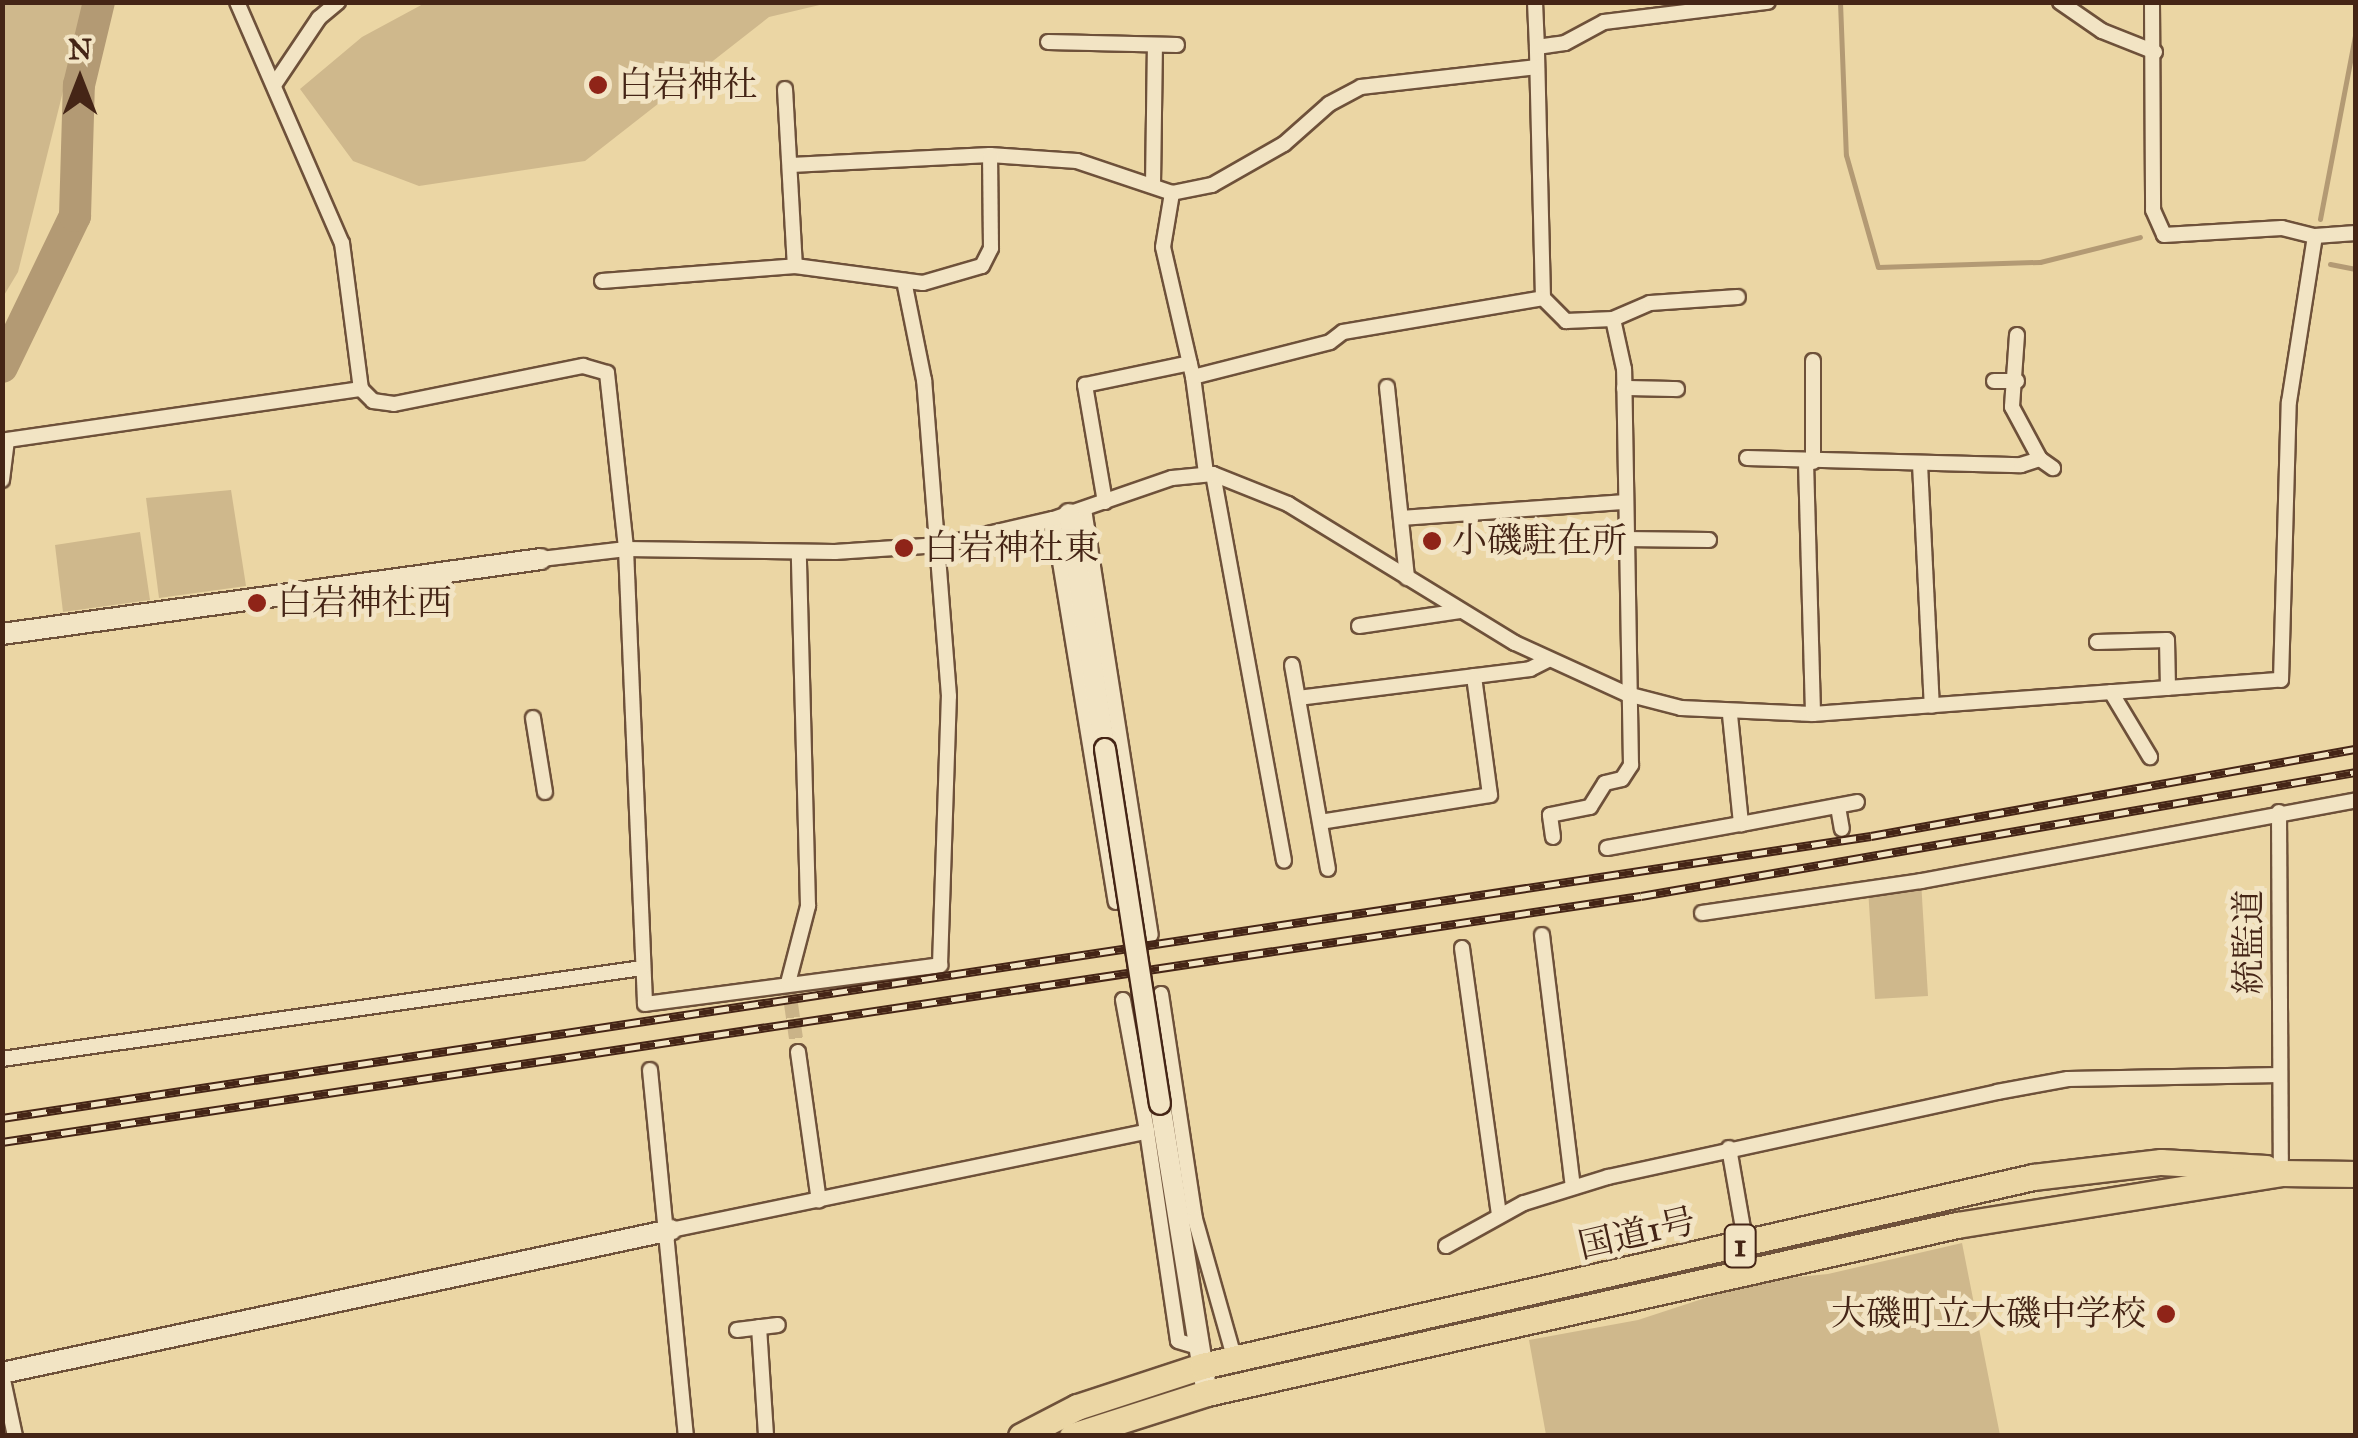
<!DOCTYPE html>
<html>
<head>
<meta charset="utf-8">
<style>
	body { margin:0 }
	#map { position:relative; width:2358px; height:1438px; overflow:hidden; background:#ebd6a4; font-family:"IM FELL Great Primer","Noto Serif JP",serif }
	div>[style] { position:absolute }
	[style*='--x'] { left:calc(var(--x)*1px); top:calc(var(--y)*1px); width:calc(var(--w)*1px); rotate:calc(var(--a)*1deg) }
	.green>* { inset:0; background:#cfb88c }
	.stream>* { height:5px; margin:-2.5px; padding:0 2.5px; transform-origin:2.5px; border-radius:2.5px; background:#b39a74 }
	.river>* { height:32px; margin:-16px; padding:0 16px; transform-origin:16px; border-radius:16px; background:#b39a74 }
	.street-tunnel>* { height:14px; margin-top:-7px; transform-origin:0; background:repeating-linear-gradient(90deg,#cab388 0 14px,transparent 0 21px) }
	.roads { filter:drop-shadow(2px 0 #6e513a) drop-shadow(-2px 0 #6e513a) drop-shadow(0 2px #6e513a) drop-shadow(0 -2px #6e513a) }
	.street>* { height:14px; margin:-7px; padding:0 7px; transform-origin:7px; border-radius:7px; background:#f2e4c4 }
	.secondary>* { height:20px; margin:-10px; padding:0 10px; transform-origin:10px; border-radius:10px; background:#f2e4c4 }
	.highway>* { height:25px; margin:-12.5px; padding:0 12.5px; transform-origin:12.5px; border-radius:12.5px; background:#ebd6a4 }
	.rail>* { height:9px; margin-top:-4.5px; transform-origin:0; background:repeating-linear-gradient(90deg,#f2e4c4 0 15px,#452516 0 30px); box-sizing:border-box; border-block:2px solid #452516 }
	.bridges { filter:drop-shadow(2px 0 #452516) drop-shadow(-2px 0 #452516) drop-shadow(0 2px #452516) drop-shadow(0 -2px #452516) }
	.secondary-bridge>* { height:20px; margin:-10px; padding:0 10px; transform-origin:10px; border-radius:10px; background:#f2e4c4 }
	.dots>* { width:28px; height:28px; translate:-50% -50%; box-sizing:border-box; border:5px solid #f2e4c4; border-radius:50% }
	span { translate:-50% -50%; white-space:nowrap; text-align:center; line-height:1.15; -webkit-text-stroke:10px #f2e4c4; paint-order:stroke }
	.shield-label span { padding:2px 8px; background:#f2e4c4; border:2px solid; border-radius:8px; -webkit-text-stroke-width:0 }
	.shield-label { font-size:32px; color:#452516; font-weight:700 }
	.poi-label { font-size:35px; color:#452516 }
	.left { translate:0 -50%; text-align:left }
	.right { translate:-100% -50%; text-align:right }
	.street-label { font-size:35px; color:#452516 }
	.frame { position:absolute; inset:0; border:5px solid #452516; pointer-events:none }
	.north { position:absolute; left:30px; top:30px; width:100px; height:100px; -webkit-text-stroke:8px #f2e4c4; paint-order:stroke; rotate:0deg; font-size:28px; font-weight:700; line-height:40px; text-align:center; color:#452516 }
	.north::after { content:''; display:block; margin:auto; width:35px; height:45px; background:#452516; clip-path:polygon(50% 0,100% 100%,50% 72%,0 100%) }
</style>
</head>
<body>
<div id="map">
	<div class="green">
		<div style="clip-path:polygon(3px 2px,85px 3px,18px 272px,3px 297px)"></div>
		<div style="clip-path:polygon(425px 3px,425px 2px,828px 3px,769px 17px,585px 161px,419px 186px,353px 161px,300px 89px,362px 37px)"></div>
		<div style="clip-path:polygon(231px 490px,246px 586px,159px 598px,146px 498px)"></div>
		<div style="clip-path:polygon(140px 532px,150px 600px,63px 612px,55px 545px)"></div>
		<div style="clip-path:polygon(1921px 881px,1928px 996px,1875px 999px,1868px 888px)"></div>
		<div style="clip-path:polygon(1962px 1243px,2000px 1435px,1546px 1435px,1529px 1340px,1638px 1320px,1757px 1281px,1828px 1274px)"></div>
	</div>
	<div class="stream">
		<div style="--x:1840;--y:2;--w:153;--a:87.8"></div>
		<div style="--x:1846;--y:155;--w:116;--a:74.1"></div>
		<div style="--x:1878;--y:267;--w:162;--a:-1.8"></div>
		<div style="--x:2040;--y:262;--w:103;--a:-14"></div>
		<div style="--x:2320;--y:219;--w:191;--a:-79.2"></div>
		<div style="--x:2330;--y:264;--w:26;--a:11"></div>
	</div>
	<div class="river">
		<div style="--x:2;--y:367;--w:168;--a:-64.2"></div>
		<div style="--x:75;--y:216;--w:131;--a:-88.3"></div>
		<div style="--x:79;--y:85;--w:85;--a:-76.5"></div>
	</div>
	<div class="street-tunnel">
		<div style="--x:788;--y:983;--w:70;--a:81.8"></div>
	</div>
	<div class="roads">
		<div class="street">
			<div style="--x:237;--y:2;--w:263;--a:66.5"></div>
			<div style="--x:342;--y:243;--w:147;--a:82.6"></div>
			<div style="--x:361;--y:389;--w:17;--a:45"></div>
			<div style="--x:373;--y:401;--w:21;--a:8"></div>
			<div style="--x:394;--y:404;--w:193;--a:-11.4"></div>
			<div style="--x:583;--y:366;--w:25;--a:16"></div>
			<div style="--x:607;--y:373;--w:177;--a:83.8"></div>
			<div style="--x:626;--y:549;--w:455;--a:87.6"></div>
			<div style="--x:645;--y:1004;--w:298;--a:-7.5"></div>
			<div style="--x:940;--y:965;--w:269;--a:-88.1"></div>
			<div style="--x:949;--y:696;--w:317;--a:-94.5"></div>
			<div style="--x:924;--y:380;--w:101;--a:-101.4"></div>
			<div style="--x:1535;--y:2;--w:45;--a:87.5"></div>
			<div style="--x:2060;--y:2;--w:51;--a:34.6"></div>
			<div style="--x:2102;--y:31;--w:57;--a:21.6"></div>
			<div style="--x:2152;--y:2;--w:208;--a:89.7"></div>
			<div style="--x:2153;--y:210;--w:27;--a:66"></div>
			<div style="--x:2164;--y:235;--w:118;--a:-3.4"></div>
			<div style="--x:2282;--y:228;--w:34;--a:14"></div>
			<div style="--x:2315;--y:236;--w:41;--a:-4.2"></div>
			<div style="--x:1048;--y:42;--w:129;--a:1.3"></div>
			<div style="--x:274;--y:85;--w:81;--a:-56.1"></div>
			<div style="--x:319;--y:18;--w:25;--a:-40"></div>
			<div style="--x:785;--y:89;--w:177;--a:86.8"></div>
			<div style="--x:791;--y:165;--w:199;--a:-2.9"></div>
			<div style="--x:990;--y:155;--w:87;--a:3.9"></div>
			<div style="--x:1077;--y:161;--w:100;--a:18.6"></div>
			<div style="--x:1153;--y:185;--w:140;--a:-89.2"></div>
			<div style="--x:602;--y:281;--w:194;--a:-4.4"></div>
			<div style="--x:795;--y:266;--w:129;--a:7.6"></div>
			<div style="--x:923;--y:283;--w:61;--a:-16.1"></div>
			<div style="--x:982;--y:266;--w:20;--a:-63"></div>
			<div style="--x:991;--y:248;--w:93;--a:-90.6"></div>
			<div style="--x:1543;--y:298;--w:251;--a:-91.4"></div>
			<div style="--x:1537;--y:47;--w:28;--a:-8"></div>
			<div style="--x:1565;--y:43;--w:44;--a:-28.3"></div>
			<div style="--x:1604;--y:22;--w:165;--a:-7"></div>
			<div style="--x:2017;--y:335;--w:72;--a:94"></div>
			<div style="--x:2012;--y:407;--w:59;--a:61.7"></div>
			<div style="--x:1813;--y:361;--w:101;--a:90"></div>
			<div style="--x:1193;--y:377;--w:133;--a:-103"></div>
			<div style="--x:1163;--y:247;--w:55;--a:-80.5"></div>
			<div style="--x:1172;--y:193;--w:41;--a:-11.3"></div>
			<div style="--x:1212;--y:185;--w:83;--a:-29.7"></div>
			<div style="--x:1284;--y:144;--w:60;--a:-41.6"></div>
			<div style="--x:1329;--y:104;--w:36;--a:-28"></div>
			<div style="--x:1361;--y:87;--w:177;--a:-6.5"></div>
			<div style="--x:1994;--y:381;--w:23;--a:0"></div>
			<div style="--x:1387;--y:387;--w:192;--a:84"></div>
			<div style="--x:1624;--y:388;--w:53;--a:1.1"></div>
			<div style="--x:1747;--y:458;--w:274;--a:1.5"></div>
			<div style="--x:2021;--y:465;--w:20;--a:-18"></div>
			<div style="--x:2040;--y:459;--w:16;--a:35"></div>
			<div style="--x:1806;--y:462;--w:252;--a:88.4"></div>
			<div style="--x:1920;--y:464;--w:242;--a:87.2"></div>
			<div style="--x:1206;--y:473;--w:97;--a:-97.7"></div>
			<div style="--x:1193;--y:377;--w:141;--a:-14.3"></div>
			<div style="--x:1330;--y:342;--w:16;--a:-38"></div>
			<div style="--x:1343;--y:332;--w:203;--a:-9.6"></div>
			<div style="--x:1543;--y:298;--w:33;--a:45"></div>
			<div style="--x:1566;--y:321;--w:47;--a:-2.4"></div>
			<div style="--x:1213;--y:474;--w:393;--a:79.6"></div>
			<div style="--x:2;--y:480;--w:40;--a:-82.9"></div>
			<div style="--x:7;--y:440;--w:358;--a:-8.2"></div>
			<div style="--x:1105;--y:502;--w:119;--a:-99.7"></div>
			<div style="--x:1085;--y:385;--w:107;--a:-11.8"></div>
			<div style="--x:1084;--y:509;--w:431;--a:81.1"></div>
			<div style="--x:1401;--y:518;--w:222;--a:-4.1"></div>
			<div style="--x:1053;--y:519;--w:388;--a:80.7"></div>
			<div style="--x:1624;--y:539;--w:85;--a:0.7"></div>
			<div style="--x:541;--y:559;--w:86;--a:-6.7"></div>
			<div style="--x:626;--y:549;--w:209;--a:0.8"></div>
			<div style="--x:835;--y:552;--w:105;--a:-3.8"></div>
			<div style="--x:940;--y:545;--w:116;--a:-13"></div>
			<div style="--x:1053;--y:519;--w:126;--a:-19"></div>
			<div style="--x:1172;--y:478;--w:41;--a:-5.6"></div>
			<div style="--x:1213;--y:474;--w:81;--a:21.8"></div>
			<div style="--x:1288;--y:504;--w:266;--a:31.5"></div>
			<div style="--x:1515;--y:643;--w:123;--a:24.5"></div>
			<div style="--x:1627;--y:694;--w:56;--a:14.5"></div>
			<div style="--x:1681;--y:708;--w:132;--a:2.6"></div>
			<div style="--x:1813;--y:714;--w:469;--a:-4.2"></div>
			<div style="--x:2281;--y:680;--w:278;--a:-88.4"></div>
			<div style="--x:2289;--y:402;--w:168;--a:-81.1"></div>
			<div style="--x:1359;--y:626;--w:102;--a:-8.4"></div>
			<div style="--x:2097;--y:642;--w:70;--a:-1.6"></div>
			<div style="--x:2167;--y:640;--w:48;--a:88.8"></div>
			<div style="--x:1292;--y:665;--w:207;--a:80"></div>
			<div style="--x:2111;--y:692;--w:76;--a:59"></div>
			<div style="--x:1298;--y:698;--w:234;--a:-7.1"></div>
			<div style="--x:1530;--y:669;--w:20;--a:-27"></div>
			<div style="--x:1730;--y:715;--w:110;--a:84.2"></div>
			<div style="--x:1741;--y:824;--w:118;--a:-10.7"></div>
			<div style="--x:533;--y:718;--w:75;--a:80.8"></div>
			<div style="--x:1838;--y:807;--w:22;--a:80"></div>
			<div style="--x:2279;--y:812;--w:361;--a:89.7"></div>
			<div style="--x:1320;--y:822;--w:172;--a:-9"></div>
			<div style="--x:1490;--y:795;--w:120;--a:-97.7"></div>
			<div style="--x:1553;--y:837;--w:22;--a:-98"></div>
			<div style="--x:1550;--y:815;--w:41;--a:-11.3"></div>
			<div style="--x:1590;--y:807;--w:28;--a:-58"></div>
			<div style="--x:1605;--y:783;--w:17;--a:-13"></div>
			<div style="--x:1622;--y:779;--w:17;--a:-57"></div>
			<div style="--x:1631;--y:765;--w:396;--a:-91"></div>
			<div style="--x:1624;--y:369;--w:51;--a:-102.4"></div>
			<div style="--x:1613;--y:319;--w:40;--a:-23.4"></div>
			<div style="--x:1650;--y:303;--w:88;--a:-3.9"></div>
			<div style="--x:1607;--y:848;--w:136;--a:-10.2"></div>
			<div style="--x:1702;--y:913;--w:221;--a:-8.3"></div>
			<div style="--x:1921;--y:881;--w:442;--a:-10.5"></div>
			<div style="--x:1542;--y:935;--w:254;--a:83"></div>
			<div style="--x:1462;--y:948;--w:269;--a:82.1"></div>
			<div style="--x:788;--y:983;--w:80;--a:-75.4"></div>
			<div style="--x:808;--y:906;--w:354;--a:-91.5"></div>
			<div style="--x:1161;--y:994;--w:228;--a:81.4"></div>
			<div style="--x:1195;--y:1219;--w:147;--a:74.2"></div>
			<div style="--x:1123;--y:1000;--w:133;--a:79.6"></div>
			<div style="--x:798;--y:1052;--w:150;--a:82"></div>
			<div style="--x:2;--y:1059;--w:646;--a:-8.09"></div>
			<div style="--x:650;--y:1070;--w:368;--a:84.4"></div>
			<div style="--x:1729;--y:1148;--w:98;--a:80.1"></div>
			<div style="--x:671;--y:1230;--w:486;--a:-11.7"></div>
			<div style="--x:1147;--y:1131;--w:212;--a:81.6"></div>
			<div style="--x:1178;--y:1341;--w:21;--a:17"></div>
			<div style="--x:1446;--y:1246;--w:89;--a:-28.9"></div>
			<div style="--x:1524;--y:1203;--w:88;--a:-17.2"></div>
			<div style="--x:1608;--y:1177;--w:398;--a:-12.3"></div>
			<div style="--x:1997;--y:1092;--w:72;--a:-10.4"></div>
			<div style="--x:2068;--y:1079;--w:212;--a:-1.1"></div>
			<div style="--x:759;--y:1327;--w:109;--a:86.3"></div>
			<div style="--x:737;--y:1330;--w:41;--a:-7"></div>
			<div style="--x:2;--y:1375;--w:62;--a:78"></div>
		</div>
		<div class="secondary">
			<div style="--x:1069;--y:514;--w:238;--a:81.3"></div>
			<div style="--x:2;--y:634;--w:544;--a:-7.92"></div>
			<div style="--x:1160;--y:1104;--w:293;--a:80.8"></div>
			<div style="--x:2;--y:1373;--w:684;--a:-12.07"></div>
		</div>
		<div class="highway">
			<div style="--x:1021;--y:1436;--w:63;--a:-27.4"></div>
			<div style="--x:1077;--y:1407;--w:132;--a:-18.2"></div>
			<div style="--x:1202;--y:1366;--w:852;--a:-12.81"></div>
			<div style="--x:2033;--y:1177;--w:129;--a:-6.7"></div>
			<div style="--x:2161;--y:1162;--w:105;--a:3.3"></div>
			<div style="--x:1072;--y:1436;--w:142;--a:-17.7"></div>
			<div style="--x:1207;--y:1393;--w:769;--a:-12.63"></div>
			<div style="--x:1957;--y:1225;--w:328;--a:-9.1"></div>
			<div style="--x:2281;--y:1173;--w:75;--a:0.8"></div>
		</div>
	</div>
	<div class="rail">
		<div style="--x:2;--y:1118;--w:1890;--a:-8.58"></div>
		<div style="--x:1871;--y:836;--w:493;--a:-10.2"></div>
		<div style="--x:2;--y:1142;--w:1657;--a:-8.54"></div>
		<div style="--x:1641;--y:896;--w:726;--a:-9.84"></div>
	</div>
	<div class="bridges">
		<div class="secondary-bridge">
			<div style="--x:1105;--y:749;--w:359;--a:81.2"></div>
		</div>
	</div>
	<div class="dots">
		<div style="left:598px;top:85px;background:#8f2418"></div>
		<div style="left:1432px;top:541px;background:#8f2418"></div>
		<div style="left:904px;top:548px;background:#8f2418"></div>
		<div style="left:257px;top:603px;background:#8f2418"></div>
		<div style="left:2166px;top:1314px;background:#8f2418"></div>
	</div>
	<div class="shield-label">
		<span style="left:1740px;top:1246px">1</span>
	</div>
	<div class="poi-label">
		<span class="left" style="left:618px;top:85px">白岩神社</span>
		<span class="left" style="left:1452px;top:541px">小磯駐在所</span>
		<span class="left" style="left:924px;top:548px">白岩神社東</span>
		<span class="left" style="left:277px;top:603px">白岩神社西</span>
		<span class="right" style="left:2146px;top:1314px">大磯町立大磯中学校</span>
	</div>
	<div class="street-label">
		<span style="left:2249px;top:942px;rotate:-90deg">統監道</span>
		<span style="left:1637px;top:1234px;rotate:-13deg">国道1号</span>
	</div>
	<div class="frame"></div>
	<div class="north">N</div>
</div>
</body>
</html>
